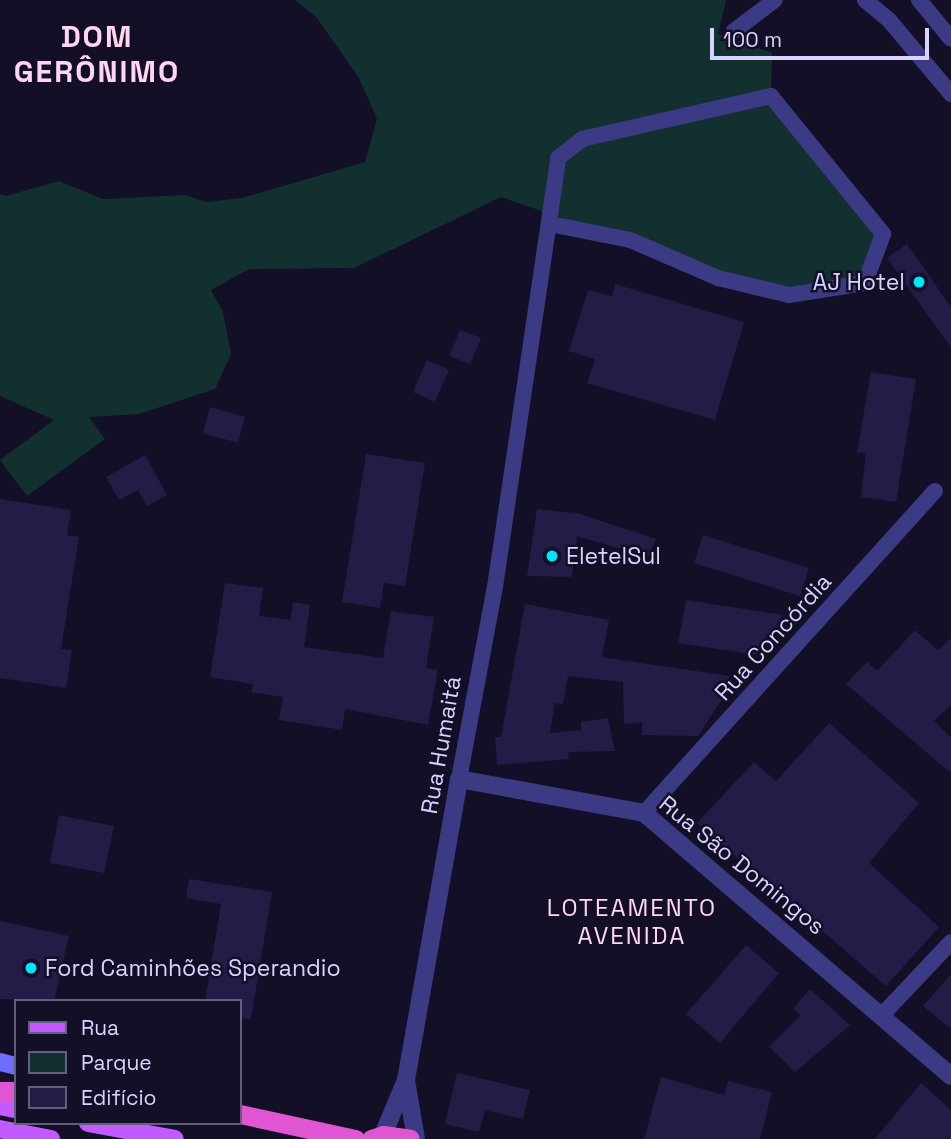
<!DOCTYPE html>
<html>
<head>
<meta charset="utf-8">
<style>
	body { margin:0 }
	#map { position:relative; width:951px; height:1139px; overflow:hidden; background:#130f26; font-family:"Space Grotesk",sans-serif }
	div>[style] { position:absolute }
	[style*='--x'] { left:calc(var(--x)*1px); top:calc(var(--y)*1px); width:calc(var(--w)*1px); rotate:calc(var(--a)*1deg) }
	.green>* { inset:0; background:#12302f }
	.building>* { inset:0; background:#241b47 }
	.minor>* { height:16px; margin:-8px; padding:0 8px; transform-origin:8px; border-radius:8px; background:#3d3a85 }
	.tertiary>* { height:18px; margin:-9px; padding:0 9px; transform-origin:9px; border-radius:9px; background:#3d3a85 }
	.secondary>* { height:18px; margin:-9px; padding:0 9px; transform-origin:9px; border-radius:9px; background:#6f6bff }
	.primary>* { height:18px; margin:-9px; padding:0 9px; transform-origin:9px; border-radius:9px; background:#c25bff }
	.trunk>* { height:19px; margin:-9.5px; padding:0 9.5px; transform-origin:9.5px; border-radius:9.5px; background:#e055d1 }
	.dots>* { width:19px; height:19px; translate:-50% -50%; box-sizing:border-box; border:4px solid #130f26; border-radius:50% }
	span { translate:-50% -50%; white-space:nowrap; text-align:center; line-height:1.15; -webkit-text-stroke:5px #130f26; paint-order:stroke }
	.poi-label { font-size:23px; color:#d9d4ff }
	.right { translate:-100% -50%; text-align:right }
	.left { translate:0 -50%; text-align:left }
	.street-label { font-size:23px; color:#d9d4ff }
	.neighbourhood-label { font-size:24px; color:#ffd6f0; letter-spacing:2px }
	.district-label { font-size:30px; color:#ffd6f0; font-weight:700; letter-spacing:2px }
	.legend { position:absolute; left:14px; top:999px; width:228px; height:126px; box-sizing:border-box; background:#130f26; border:2px solid #625e7d; margin:0; padding:9px 12px; list-style:none; font-size:21px; color:#d9d4ff }
	.legend li { display:flex; align-items:center; gap:14px; height:35px }
	.legend b { width:35px; border:2px solid #625e7d }
	.scale { position:absolute; left:710px; top:28px; width:219px; height:32px; box-sizing:border-box; border:4px solid #d9d4ff; border-top:0; padding-left:9px; font-size:21px; line-height:24px; white-space:nowrap; color:#d9d4ff; -webkit-text-stroke:5px #130f26; paint-order:stroke }
</style>
</head>
<body>
<div id="map">
	<div class="green">
		<div style="clip-path:polygon(295px 0,726px 0,718px 34px,772px 53px,771px 96px,883px 234px,865px 283px,789px 295px,501px 197px,354px 268px,249px 269px,211px 290px,223px 312px,231px 354px,215px 389px,139px 414px,89px 417px,105px 439px,27px 496px,0 460px,54px 420px,0 396px,0 194px,6px 196px,59px 181px,103px 199px,185px 195px,206px 202px,242px 198px,365px 162px,377px 119px,359px 78px,317px 18px)"></div>
	</div>
	<div class="building">
		<div style="clip-path:polygon(907px 244px,951px 307px,951px 348px,887px 258px)"></div>
		<div style="clip-path:polygon(615px 284px,744px 322px,715px 420px,587px 383px,595px 359px,569px 351px,588px 290px,612px 296px)"></div>
		<div style="clip-path:polygon(460px 330px,481px 338px,470px 364px,449px 356px)"></div>
		<div style="clip-path:polygon(427px 360px,449px 370px,435px 402px,413px 392px)"></div>
		<div style="clip-path:polygon(871px 372px,916px 379px,896px 502px,861px 497px,866px 453px,857px 452px)"></div>
		<div style="clip-path:polygon(210px 407px,245px 417px,238px 443px,203px 433px)"></div>
		<div style="clip-path:polygon(366px 454px,425px 463px,405px 586px,384px 583px,380px 608px,342px 602px)"></div>
		<div style="clip-path:polygon(145px 455px,167px 495px,147px 506px,138px 490px,119px 500px,106px 477px)"></div>
		<div style="clip-path:polygon(0 499px,71px 510px,67px 535px,79px 537px,61px 649px,72px 650px,66px 688px,0 678px)"></div>
		<div style="clip-path:polygon(537px 509px,580px 514px,656px 539px,648px 557px,577px 536px,572px 577px,527px 576px)"></div>
		<div style="clip-path:polygon(703px 535px,809px 568px,800px 596px,694px 563px)"></div>
		<div style="clip-path:polygon(225px 583px,263px 588px,259px 616px,290px 620px,293px 602px,310px 605px,304px 647px,383px 658px,391px 611px,434px 617px,426px 668px,438px 670px,428px 725px,345px 709px,342px 730px,279px 720px,283px 697px,251px 692px,253px 684px,210px 677px)"></div>
		<div style="clip-path:polygon(686px 600px,783px 615px,757px 655px,678px 643px)"></div>
		<div style="clip-path:polygon(525px 604px,609px 620px,602px 657px,729px 676px,723px 698px,698px 736px,642px 735px,642px 722px,624px 724px,623px 682px,568px 676px,563px 704px,555px 703px,550px 733px,581px 730px,581px 722px,608px 718px,615px 751px,568px 752px,569px 759px,497px 765px,495px 737px,501px 737px)"></div>
		<div style="clip-path:polygon(915px 630px,938px 650px,951px 638px,951px 705px,934px 721px,951px 737px,951px 773px,846px 684px,867px 662px,877px 671px)"></div>
		<div style="clip-path:polygon(829px 723px,919px 803px,869px 863px,939px 927px,886px 986px,697px 823px,754px 762px,776px 781px)"></div>
		<div style="clip-path:polygon(59px 815px,114px 826px,104px 873px,50px 863px)"></div>
		<div style="clip-path:polygon(189px 879px,272px 892px,251px 1019px,240px 1018px,240px 1001px,205px 1001px,221px 904px,186px 898px)"></div>
		<div style="clip-path:polygon(0 921px,69px 936px,54px 1001px,0 999px)"></div>
		<div style="clip-path:polygon(746px 945px,779px 973px,720px 1043px,686px 1014px)"></div>
		<div style="clip-path:polygon(951px 974px,951px 1029px,923px 1006px)"></div>
		<div style="clip-path:polygon(810px 989px,850px 1025px,795px 1072px,769px 1047px,801px 1015px,793px 1009px)"></div>
		<div style="clip-path:polygon(457px 1073px,530px 1090px,523px 1119px,485px 1110px,479px 1132px,445px 1124px)"></div>
		<div style="clip-path:polygon(661px 1077px,724px 1095px,728px 1081px,772px 1092px,760px 1139px,644px 1139px)"></div>
		<div style="clip-path:polygon(921px 1083px,951px 1110px,951px 1139px,875px 1139px)"></div>
	</div>
	<div class="minor">
		<div style="--x:865;--y:0;--w:31;--a:40"></div>
		<div style="--x:889;--y:20;--w:97;--a:50"></div>
		<div style="--x:919;--y:0;--w:50;--a:50.6"></div>
		<div style="--x:734;--y:31;--w:51;--a:-37.1"></div>
		<div style="--x:459;--y:779;--w:195;--a:-79.4"></div>
		<div style="--x:495;--y:587;--w:434;--a:-81.6"></div>
		<div style="--x:558;--y:158;--w:31;--a:-38"></div>
		<div style="--x:582;--y:139;--w:194;--a:-12.8"></div>
		<div style="--x:771;--y:96;--w:178;--a:50.9"></div>
		<div style="--x:883;--y:234;--w:52;--a:110.2"></div>
		<div style="--x:865;--y:283;--w:77;--a:171"></div>
		<div style="--x:789;--y:295;--w:73;--a:-166.5"></div>
		<div style="--x:718;--y:278;--w:96;--a:-156.6"></div>
		<div style="--x:630;--y:240;--w:82;--a:-168.7"></div>
		<div style="--x:644;--y:813;--w:434;--a:-47.9"></div>
		<div style="--x:882;--y:1015;--w:100;--a:-46.6"></div>
	</div>
	<div class="tertiary">
		<div style="--x:406;--y:1080;--w:60;--a:80.4"></div>
		<div style="--x:383;--y:1135;--w:60;--a:-67.3"></div>
		<div style="--x:406;--y:1080;--w:306;--a:-80"></div>
		<div style="--x:459;--y:779;--w:188;--a:10.4"></div>
		<div style="--x:644;--y:813;--w:404;--a:40.6"></div>
	</div>
	<div class="secondary">
		<div style="--x:0;--y:1062;--w:16;--a:14"></div>
	</div>
	<div class="primary">
		<div style="--x:0;--y:1106;--w:16;--a:11"></div>
		<div style="--x:88;--y:1123;--w:88;--a:10.4"></div>
		<div style="--x:0;--y:1129;--w:52;--a:11.1"></div>
	</div>
	<div class="trunk">
		<div style="--x:0;--y:1091;--w:16;--a:0"></div>
		<div style="--x:240;--y:1114;--w:118;--a:12.3"></div>
		<div style="--x:371;--y:1139;--w:13;--a:-18"></div>
		<div style="--x:383;--y:1135;--w:27;--a:8"></div>
	</div>
	<div class="dots">
		<div style="left:919px;top:282px;background:#00e5ff"></div>
		<div style="left:552px;top:556px;background:#00e5ff"></div>
		<div style="left:31px;top:968px;background:#00e5ff"></div>
	</div>
	<div class="poi-label">
		<span class="right" style="left:905px;top:282px">AJ Hotel</span>
		<span class="left" style="left:566px;top:556px">EletelSul</span>
		<span class="left" style="left:45px;top:968px">Ford Caminhões Sperandio</span>
	</div>
	<div class="street-label">
		<span style="left:773px;top:637px;rotate:-48deg">Rua Concórdia</span>
		<span style="left:441px;top:745px;rotate:-80deg">Rua Humaitá</span>
		<span style="left:742px;top:865px;rotate:39deg">Rua São Domingos</span>
	</div>
	<div class="neighbourhood-label">
		<span style="left:632px;top:922px">LOTEAMENTO<br>AVENIDA</span>
	</div>
	<div class="district-label">
		<span style="left:97px;top:54px">DOM<br>GERÔNIMO</span>
	</div>
	<ul class="legend">
	<li><b style="height:9px;background:#c25bff"></b>Rua</li>
	<li><b style="height:19px;background:#12302f"></b>Parque</li>
	<li><b style="height:19px;background:#241b47"></b>Edifício</li>
	</ul>
	<div class="scale">100 m</div>
</div>
</body>
</html>
